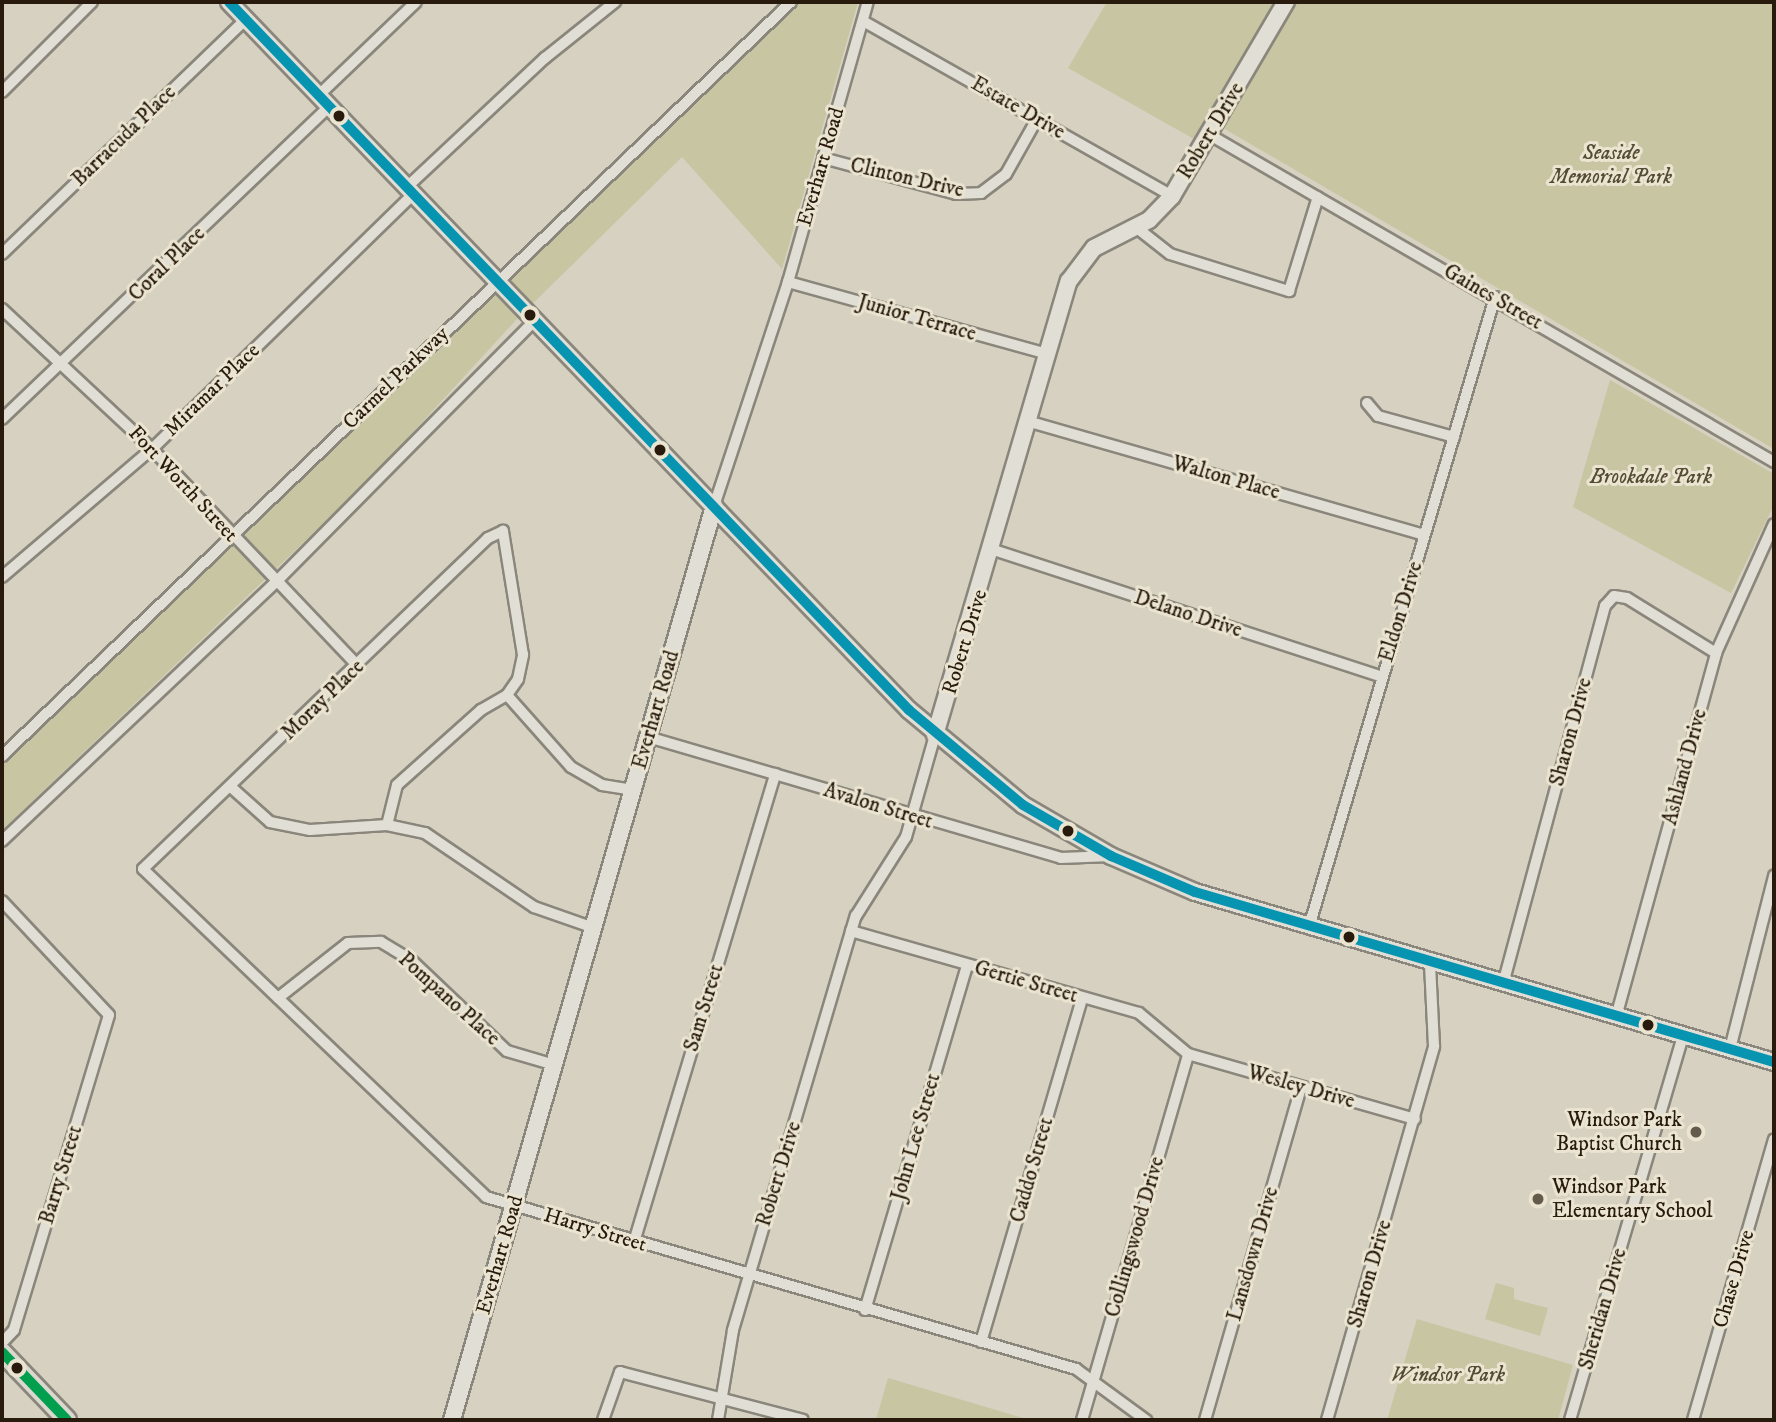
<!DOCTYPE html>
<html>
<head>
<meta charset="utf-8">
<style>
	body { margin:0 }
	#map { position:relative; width:1776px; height:1422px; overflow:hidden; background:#d6d1c1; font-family:"IM FELL DW Pica",serif }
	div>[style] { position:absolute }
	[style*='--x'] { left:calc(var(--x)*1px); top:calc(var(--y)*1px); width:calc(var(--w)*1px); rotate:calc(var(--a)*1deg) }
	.green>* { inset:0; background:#c7c5a2 }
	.roads { filter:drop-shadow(2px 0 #8a867b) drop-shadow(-2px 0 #8a867b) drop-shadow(0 2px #8a867b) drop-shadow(0 -2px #8a867b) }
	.street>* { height:10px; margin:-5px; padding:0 5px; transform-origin:5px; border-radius:5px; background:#e0ded5 }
	.secondary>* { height:16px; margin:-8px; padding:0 8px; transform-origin:8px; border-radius:8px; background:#e0ded5 }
	.primary>* { height:18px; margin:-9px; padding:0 9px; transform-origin:9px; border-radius:9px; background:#dbd8cf }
	.bus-1>* { height:10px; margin:-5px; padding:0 5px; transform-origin:5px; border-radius:5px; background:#0694b1 }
	.bus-2>* { height:10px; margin:-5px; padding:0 5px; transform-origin:5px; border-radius:5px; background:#029f4e }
	.dots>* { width:19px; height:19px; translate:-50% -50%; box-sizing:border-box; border:4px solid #eae4d1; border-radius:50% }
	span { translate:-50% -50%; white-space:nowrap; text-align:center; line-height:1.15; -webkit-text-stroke:6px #eae4d1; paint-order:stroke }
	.street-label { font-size:21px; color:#281b0e }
	.park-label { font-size:21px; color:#544b33; font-style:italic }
	.poi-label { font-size:21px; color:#281b0e }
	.right { translate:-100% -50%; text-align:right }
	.left { translate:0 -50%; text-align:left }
	.frame { position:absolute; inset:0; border:4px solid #281b0e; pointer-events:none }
</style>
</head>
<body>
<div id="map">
	<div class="green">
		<div style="clip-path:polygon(799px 2px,858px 2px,782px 269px,682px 157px,515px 321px,370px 479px,2px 830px,2px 766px)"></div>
		<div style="clip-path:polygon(1107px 2px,1774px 2px,1774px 449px,1206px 118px,1194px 139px,1068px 68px)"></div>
		<div style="clip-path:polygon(1610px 380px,1774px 474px,1774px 505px,1731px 593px,1573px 507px)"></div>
		<div style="clip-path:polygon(1496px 1283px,1514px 1288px,1514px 1299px,1548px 1308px,1540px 1336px,1485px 1319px)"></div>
		<div style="clip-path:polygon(1417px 1319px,1573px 1365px,1558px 1420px,1387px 1420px)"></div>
		<div style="clip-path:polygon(888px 1378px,1023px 1418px,1022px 1420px,876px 1420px)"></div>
	</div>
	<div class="roads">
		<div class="street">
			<div style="--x:863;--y:21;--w:355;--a:29.5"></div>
			<div style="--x:2;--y:92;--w:127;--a:-45"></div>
			<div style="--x:319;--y:95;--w:134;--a:-43.8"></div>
			<div style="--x:1210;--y:135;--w:652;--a:30.1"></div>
			<div style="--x:823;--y:158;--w:138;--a:15.1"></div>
			<div style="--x:956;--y:194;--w:25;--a:-2"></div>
			<div style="--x:981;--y:193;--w:31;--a:-37"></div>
			<div style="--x:1006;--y:174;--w:63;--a:-60.6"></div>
			<div style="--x:407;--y:187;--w:189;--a:-43.1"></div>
			<div style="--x:545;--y:58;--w:90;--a:-38.7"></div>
			<div style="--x:1137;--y:228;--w:42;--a:38.2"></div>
			<div style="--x:1170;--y:254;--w:125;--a:17.3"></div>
			<div style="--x:1289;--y:291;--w:98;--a:-72.9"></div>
			<div style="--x:2;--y:254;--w:339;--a:-43.9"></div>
			<div style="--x:788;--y:282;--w:269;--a:15.5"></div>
			<div style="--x:2;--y:309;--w:205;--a:43"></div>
			<div style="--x:152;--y:449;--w:299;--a:46.5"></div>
			<div style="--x:1367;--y:403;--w:17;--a:50"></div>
			<div style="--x:1378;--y:416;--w:79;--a:15.4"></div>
			<div style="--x:2;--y:419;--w:453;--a:-43.7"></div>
			<div style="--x:1027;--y:421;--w:413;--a:16"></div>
			<div style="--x:714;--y:506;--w:236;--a:-71.7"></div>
			<div style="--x:788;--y:282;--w:291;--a:-74.1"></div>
			<div style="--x:994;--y:550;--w:408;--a:18.1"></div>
			<div style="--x:2;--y:577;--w:197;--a:-40.5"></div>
			<div style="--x:152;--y:449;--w:365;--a:-44.3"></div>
			<div style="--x:507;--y:695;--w:96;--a:48.4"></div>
			<div style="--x:571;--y:767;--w:36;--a:30"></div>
			<div style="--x:602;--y:785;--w:31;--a:9"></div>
			<div style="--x:648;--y:737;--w:430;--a:16.3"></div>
			<div style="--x:1061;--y:858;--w:50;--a:-2.3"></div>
			<div style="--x:2;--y:756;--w:1091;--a:-43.7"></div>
			<div style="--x:232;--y:788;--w:51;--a:41.8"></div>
			<div style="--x:270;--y:822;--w:41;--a:11.3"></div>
			<div style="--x:310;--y:830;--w:77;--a:-3.7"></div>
			<div style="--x:387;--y:825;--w:39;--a:12"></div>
			<div style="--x:425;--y:833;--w:132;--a:34.2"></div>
			<div style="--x:534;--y:907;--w:64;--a:19.3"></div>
			<div style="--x:387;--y:825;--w:41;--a:-76"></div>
			<div style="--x:397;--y:785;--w:113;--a:-41.8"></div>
			<div style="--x:481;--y:710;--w:30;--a:-30"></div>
			<div style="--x:507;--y:695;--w:19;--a:-55"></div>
			<div style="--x:518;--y:679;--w:25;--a:-78"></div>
			<div style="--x:523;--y:655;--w:126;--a:-99.2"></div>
			<div style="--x:503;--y:531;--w:17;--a:155"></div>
			<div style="--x:488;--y:538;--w:478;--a:136.2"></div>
			<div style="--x:143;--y:869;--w:475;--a:43.7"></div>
			<div style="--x:486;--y:1197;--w:615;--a:16.25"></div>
			<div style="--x:1076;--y:1369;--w:87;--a:36.1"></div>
			<div style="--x:2;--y:841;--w:378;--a:-43.4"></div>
			<div style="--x:277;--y:581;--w:366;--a:-45.3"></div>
			<div style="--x:2;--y:901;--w:156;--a:46.8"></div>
			<div style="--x:109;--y:1015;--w:329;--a:106.8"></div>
			<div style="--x:14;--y:1330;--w:18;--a:133"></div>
			<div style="--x:1309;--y:927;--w:657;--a:-73.55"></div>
			<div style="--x:851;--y:931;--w:299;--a:15.9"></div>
			<div style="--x:1139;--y:1013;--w:64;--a:39.9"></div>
			<div style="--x:1188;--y:1054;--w:236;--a:16"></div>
			<div style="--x:1503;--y:984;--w:392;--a:-74.9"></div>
			<div style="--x:1605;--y:606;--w:13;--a:-48"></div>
			<div style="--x:1614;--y:596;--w:13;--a:9"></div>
			<div style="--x:1627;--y:598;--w:105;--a:31.7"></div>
			<div style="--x:278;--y:998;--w:89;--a:-38.2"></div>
			<div style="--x:348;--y:943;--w:33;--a:-2"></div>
			<div style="--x:381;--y:942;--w:35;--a:31"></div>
			<div style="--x:411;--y:960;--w:132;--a:43.5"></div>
			<div style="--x:507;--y:1051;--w:50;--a:16.3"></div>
			<div style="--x:1616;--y:1017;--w:377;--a:-74.6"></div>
			<div style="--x:1716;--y:653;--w:141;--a:-65.8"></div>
			<div style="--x:1730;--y:1049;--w:179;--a:-75.7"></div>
			<div style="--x:634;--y:1242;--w:489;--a:-73.2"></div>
			<div style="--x:865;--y:1310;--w:360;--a:-73.5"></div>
			<div style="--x:981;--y:1342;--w:359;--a:-73.6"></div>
			<div style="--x:603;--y:1420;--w:51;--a:-70.5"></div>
			<div style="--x:620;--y:1372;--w:189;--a:14.7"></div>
			<div style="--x:718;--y:1420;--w:91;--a:-80.5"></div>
			<div style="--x:733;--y:1330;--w:432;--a:-73.5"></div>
			<div style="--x:856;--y:916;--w:93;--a:-57.7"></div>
			<div style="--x:906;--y:837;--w:106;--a:-74.1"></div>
			<div style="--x:1082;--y:1420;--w:381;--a:-73.8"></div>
			<div style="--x:1205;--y:1420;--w:346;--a:-73.9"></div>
			<div style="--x:1327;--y:1420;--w:389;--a:-74"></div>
			<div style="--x:1434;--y:1046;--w:83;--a:-92.8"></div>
			<div style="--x:1570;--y:1420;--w:400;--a:-73.6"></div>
			<div style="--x:1693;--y:1420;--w:292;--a:-73.9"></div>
		</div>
		<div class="secondary">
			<div style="--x:229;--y:2;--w:982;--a:46.16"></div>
			<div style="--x:909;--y:710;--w:148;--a:39.8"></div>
			<div style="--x:1023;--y:805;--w:102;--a:30.1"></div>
			<div style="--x:1111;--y:856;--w:91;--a:23.2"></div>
			<div style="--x:1195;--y:892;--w:603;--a:16.36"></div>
			<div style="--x:935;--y:735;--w:473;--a:-73.6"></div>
			<div style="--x:1069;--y:281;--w:41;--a:-52.9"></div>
			<div style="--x:1094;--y:248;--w:62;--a:-27"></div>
			<div style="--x:1149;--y:220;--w:33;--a:-46"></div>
			<div style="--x:1172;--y:196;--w:225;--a:-59.6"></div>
			<div style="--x:452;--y:1420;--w:951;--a:-74"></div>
		</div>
		<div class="primary">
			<div style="--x:2;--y:1352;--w:94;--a:46.3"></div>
		</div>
	</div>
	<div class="bus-1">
		<div style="--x:229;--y:2;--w:982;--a:46.16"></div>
		<div style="--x:909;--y:710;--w:148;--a:39.8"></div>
		<div style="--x:1023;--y:805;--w:102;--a:30.1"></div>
		<div style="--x:1111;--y:856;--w:91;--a:23.2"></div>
		<div style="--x:1195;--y:892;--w:603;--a:16.36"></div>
	</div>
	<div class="bus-2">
		<div style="--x:2;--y:1352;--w:94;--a:46.3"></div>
	</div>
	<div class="dots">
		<div style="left:339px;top:116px;background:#281b0e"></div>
		<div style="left:530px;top:315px;background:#281b0e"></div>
		<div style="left:660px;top:450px;background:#281b0e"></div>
		<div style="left:1068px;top:831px;background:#281b0e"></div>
		<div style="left:1349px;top:937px;background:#281b0e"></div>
		<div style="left:1648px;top:1025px;background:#281b0e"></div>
		<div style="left:1696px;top:1132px;background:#655b4d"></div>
		<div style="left:1538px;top:1199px;background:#655b4d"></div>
		<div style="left:17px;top:1368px;background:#281b0e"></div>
	</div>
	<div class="street-label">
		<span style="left:1018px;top:108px;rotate:30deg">Estate Drive</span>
		<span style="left:1211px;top:131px;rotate:-59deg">Robert Drive</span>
		<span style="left:124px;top:136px;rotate:-44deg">Barracuda Place</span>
		<span style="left:821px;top:167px;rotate:-74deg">Everhart Road</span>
		<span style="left:907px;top:178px;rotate:13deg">Clinton Drive</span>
		<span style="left:167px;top:264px;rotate:-44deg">Coral Place</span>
		<span style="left:1493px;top:297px;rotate:30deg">Gaines Street</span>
		<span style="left:917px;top:318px;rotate:16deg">Junior Terrace</span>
		<span style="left:396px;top:378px;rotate:-44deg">Carmel Parkway</span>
		<span style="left:212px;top:390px;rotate:-44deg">Miramar Place</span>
		<span style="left:1226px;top:478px;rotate:16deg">Walton Place</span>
		<span style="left:183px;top:484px;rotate:47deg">Fort Worth Street</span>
		<span style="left:1401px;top:612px;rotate:-73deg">Eldon Drive</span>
		<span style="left:1188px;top:614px;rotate:18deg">Delano Drive</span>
		<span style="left:965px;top:642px;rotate:-73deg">Robert Drive</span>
		<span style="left:323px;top:700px;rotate:-44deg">Moray Place</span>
		<span style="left:656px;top:710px;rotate:-74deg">Everhart Road</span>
		<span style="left:1571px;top:732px;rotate:-75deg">Sharon Drive</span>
		<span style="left:1685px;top:767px;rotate:-75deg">Ashland Drive</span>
		<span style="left:878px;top:806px;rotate:17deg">Avalon Street</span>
		<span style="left:1026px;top:982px;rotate:16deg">Gertie Street</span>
		<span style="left:449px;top:999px;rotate:42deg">Pompano Place</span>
		<span style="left:704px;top:1008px;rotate:-73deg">Sam Street</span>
		<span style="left:1301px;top:1087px;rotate:16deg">Wesley Drive</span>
		<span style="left:916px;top:1137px;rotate:-74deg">John Lee Street</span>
		<span style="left:1032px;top:1170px;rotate:-74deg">Caddo Street</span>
		<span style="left:779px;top:1174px;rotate:-73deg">Robert Drive</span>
		<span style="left:61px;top:1175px;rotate:-73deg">Barry Street</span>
		<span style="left:595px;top:1230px;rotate:17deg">Harry Street</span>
		<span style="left:1135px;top:1237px;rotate:-74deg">Collingswood Drive</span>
		<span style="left:1253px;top:1254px;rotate:-74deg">Lansdown Drive</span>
		<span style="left:500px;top:1255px;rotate:-74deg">Everhart Road</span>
		<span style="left:1370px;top:1274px;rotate:-74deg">Sharon Drive</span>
		<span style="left:1734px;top:1279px;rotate:-74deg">Chase Drive</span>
		<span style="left:1603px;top:1309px;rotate:-74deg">Sheridan Drive</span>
	</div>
	<div class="park-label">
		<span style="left:1611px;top:165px">Seaside<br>Memorial Park</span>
		<span style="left:1651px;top:477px">Brookdale Park</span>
		<span style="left:1448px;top:1375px">Windsor Park</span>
	</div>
	<div class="poi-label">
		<span class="right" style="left:1682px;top:1132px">Windsor Park<br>Baptist Church</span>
		<span class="left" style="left:1552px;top:1199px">Windsor Park<br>Elementary School</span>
	</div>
	<div class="frame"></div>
</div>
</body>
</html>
